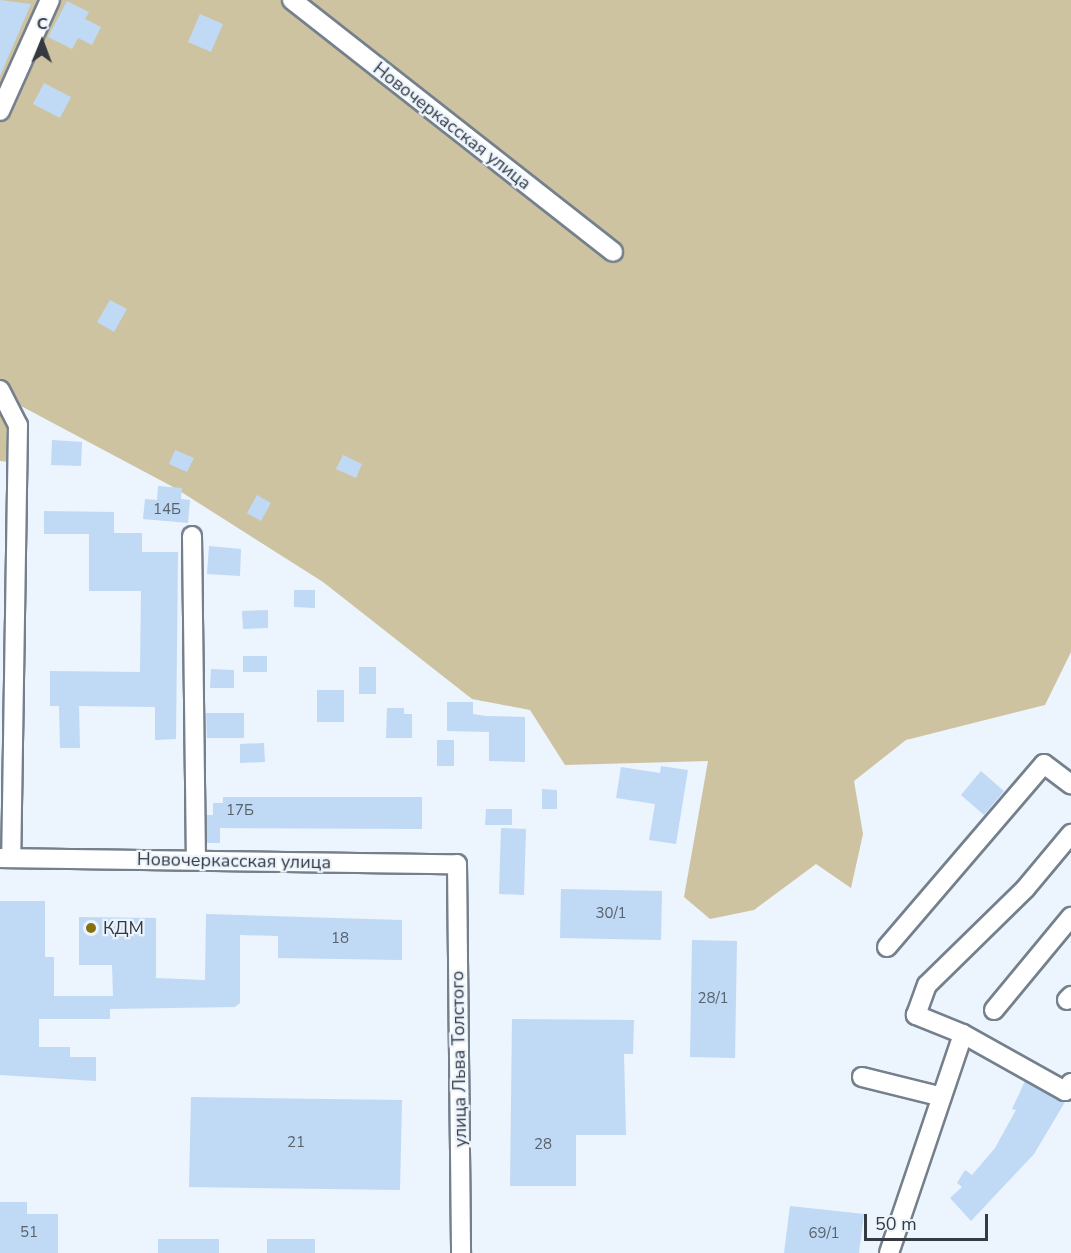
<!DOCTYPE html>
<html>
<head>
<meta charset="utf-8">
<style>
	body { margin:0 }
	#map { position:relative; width:1071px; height:1253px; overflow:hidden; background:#ecf4fd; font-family:"Nunito Sans",sans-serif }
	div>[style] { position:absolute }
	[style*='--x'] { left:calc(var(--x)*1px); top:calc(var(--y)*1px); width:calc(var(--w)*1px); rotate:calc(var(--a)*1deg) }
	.green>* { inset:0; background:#cec3a0 }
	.building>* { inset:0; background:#c0d9f5 }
	.roads { filter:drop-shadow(2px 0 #75808d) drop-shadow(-2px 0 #75808d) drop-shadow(0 2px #75808d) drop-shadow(0 -2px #75808d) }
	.minor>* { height:18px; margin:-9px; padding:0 9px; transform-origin:9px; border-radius:9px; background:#fff }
	.dots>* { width:16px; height:16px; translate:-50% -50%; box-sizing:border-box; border:3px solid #ecf4fd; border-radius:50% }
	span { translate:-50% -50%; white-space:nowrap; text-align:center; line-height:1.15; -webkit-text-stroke:4.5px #ecf4fd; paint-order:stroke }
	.number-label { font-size:15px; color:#58626d }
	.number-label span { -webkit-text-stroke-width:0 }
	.street-label { font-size:18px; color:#353a40 }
	.poi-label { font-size:18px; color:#353a40 }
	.left { translate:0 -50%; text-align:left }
	.north { position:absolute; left:12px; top:12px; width:60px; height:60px; -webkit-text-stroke:4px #ecf4fd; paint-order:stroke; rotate:1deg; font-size:16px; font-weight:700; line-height:24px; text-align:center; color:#353a40 }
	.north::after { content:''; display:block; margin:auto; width:21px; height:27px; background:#353a40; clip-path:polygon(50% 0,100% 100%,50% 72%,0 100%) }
	.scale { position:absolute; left:864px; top:1214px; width:124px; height:27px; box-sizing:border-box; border:3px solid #353a40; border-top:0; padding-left:8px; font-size:18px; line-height:21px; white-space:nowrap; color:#353a40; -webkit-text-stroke:4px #ecf4fd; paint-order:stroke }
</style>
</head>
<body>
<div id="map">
	<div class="green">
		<div style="clip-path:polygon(0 0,1071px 0,1071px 652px,1045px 705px,906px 740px,854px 781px,863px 834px,851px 888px,816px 864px,754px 910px,710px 919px,684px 897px,708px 761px,565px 765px,530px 710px,472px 699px,323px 582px,175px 488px,6px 398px,10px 462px,0 461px)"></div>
	</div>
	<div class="building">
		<div style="clip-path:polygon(0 0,31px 4px,0 76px)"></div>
		<div style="clip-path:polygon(67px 1px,89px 12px,85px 19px,101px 27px,92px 45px,78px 38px,72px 49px,48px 37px)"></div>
		<div style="clip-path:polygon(200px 14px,223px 24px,211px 52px,188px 42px)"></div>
		<div style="clip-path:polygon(44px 83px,71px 97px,60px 118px,33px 104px)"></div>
		<div style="clip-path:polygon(110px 300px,127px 309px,114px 332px,97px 322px)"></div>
		<div style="clip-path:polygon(52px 440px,82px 442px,81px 466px,51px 465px)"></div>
		<div style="clip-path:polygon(175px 450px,194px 458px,187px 472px,169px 464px)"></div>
		<div style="clip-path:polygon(343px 455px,362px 464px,356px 478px,336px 469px)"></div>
		<div style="clip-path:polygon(158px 486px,182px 488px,181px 499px,190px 500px,188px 523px,143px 519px,145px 499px,157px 500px)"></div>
		<div style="clip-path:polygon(257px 495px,271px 503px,261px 521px,247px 513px)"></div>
		<div style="clip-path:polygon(44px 511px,114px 512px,114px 533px,142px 533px,142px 552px,178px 552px,176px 739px,155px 740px,155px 707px,79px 706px,80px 748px,60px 748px,59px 706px,50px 706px,50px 671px,140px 672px,141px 591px,89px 591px,89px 534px,44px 534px)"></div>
		<div style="clip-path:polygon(209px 546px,241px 549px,240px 576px,207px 574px)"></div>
		<div style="clip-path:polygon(294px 590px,315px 590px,315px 608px,294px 607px)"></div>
		<div style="clip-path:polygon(268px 610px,268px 628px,243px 629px,242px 611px)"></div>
		<div style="clip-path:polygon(243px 656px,267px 656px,267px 672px,243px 672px)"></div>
		<div style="clip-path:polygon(359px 667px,376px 667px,376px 694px,359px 694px)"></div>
		<div style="clip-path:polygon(211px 669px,234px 670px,234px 688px,210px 688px)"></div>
		<div style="clip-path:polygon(317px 690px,344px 690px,344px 722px,317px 722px)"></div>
		<div style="clip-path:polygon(447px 702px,473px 702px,473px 714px,486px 716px,525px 717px,525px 762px,489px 761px,489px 732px,447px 731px)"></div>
		<div style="clip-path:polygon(387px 708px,404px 708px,404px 714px,412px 714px,412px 738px,386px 738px)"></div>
		<div style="clip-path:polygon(206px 713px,244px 713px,244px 738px,207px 738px)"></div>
		<div style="clip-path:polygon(437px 740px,454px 740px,454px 766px,437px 766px)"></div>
		<div style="clip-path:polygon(264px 743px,265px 762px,240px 763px,240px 744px)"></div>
		<div style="clip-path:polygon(661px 766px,688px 770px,676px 844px,649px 840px,655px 804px,616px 798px,621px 767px,660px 773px)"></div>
		<div style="clip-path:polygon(981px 771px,1004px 791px,984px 815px,961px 795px)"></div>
		<div style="clip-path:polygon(542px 789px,557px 790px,557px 809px,542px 809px)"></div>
		<div style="clip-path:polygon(223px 797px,422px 797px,422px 829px,220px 828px,220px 843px,207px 843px,207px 815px,213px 815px,213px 803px,223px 803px)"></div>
		<div style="clip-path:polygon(486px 809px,512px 809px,512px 825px,485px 825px)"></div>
		<div style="clip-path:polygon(501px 828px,526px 829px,524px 895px,499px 894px)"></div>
		<div style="clip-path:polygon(561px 889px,662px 891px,661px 940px,560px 938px)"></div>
		<div style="clip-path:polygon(0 901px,45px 901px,45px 957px,54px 957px,54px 996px,113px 996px,112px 965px,79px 965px,79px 917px,156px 918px,156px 978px,205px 980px,206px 914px,402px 920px,402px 960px,278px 958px,278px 936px,240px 935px,240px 1003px,235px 1007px,110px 1009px,110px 1019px,39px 1019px,39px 1047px,70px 1047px,70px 1057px,96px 1057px,96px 1081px,0 1075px)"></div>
		<div style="clip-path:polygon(692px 940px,737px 941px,735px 1058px,690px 1057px)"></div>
		<div style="clip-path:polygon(512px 1019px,634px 1020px,633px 1054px,624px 1054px,626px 1135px,576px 1135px,576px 1186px,510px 1186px)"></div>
		<div style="clip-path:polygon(1025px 1081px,1065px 1102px,1034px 1154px,971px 1221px,950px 1198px,962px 1187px,957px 1183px,965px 1170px,972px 1175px,995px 1148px,1016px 1110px,1012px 1109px)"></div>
		<div style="clip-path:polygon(191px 1097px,402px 1100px,400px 1190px,189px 1187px)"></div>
		<div style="clip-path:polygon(0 1202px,27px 1202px,27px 1214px,58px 1214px,58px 1253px,0 1253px)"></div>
		<div style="clip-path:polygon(790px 1206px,864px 1214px,859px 1253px,784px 1253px)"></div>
		<div style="clip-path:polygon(158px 1239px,219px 1239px,219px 1253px,158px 1253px)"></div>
		<div style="clip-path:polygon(267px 1239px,315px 1239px,315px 1253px,267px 1253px)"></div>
	</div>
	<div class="roads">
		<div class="minor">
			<div style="--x:292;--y:0;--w:408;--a:38.1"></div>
			<div style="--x:0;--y:111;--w:122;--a:-65.8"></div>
			<div style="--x:0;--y:390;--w:39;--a:63"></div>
			<div style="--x:18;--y:425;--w:433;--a:90.9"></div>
			<div style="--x:192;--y:536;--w:324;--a:89.3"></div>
			<div style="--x:0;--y:858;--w:457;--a:0.8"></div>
			<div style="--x:457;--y:864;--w:389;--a:89.4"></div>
			<div style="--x:887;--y:947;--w:241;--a:-49.4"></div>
			<div style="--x:1044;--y:764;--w:34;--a:37"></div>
			<div style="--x:1067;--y:1000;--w:6;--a:-45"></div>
			<div style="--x:994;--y:1010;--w:121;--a:-50.4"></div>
			<div style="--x:963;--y:1034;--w:117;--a:29.2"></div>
			<div style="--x:1065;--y:1091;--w:10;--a:-53"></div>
			<div style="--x:862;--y:1077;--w:82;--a:14"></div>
			<div style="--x:889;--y:1253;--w:231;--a:-71.3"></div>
			<div style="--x:963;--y:1034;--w:51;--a:-158"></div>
			<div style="--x:916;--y:1015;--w:32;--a:-70"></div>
			<div style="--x:927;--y:985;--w:137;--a:-44.4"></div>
			<div style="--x:1025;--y:889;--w:72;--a:-50.1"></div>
		</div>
	</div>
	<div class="dots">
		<div style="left:91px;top:928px;background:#887011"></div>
	</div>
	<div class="number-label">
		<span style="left:167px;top:510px">14Б</span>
		<span style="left:240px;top:811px">17Б</span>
		<span style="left:611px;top:914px">30/1</span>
		<span style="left:340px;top:939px">18</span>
		<span style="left:713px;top:999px">28/1</span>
		<span style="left:296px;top:1143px">21</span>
		<span style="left:543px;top:1145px">28</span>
		<span style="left:29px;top:1233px">51</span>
		<span style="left:824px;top:1234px">69/1</span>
	</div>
	<div class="street-label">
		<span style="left:452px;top:126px;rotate:38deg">Новочеркасская улица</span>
		<span style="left:234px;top:861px;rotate:1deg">Новочеркасская улица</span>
		<span style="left:459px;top:1059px;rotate:-91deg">улица Льва Толстого</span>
	</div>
	<div class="poi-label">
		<span class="left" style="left:103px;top:928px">КДМ</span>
	</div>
	<div class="north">С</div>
	<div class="scale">50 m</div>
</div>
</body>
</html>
